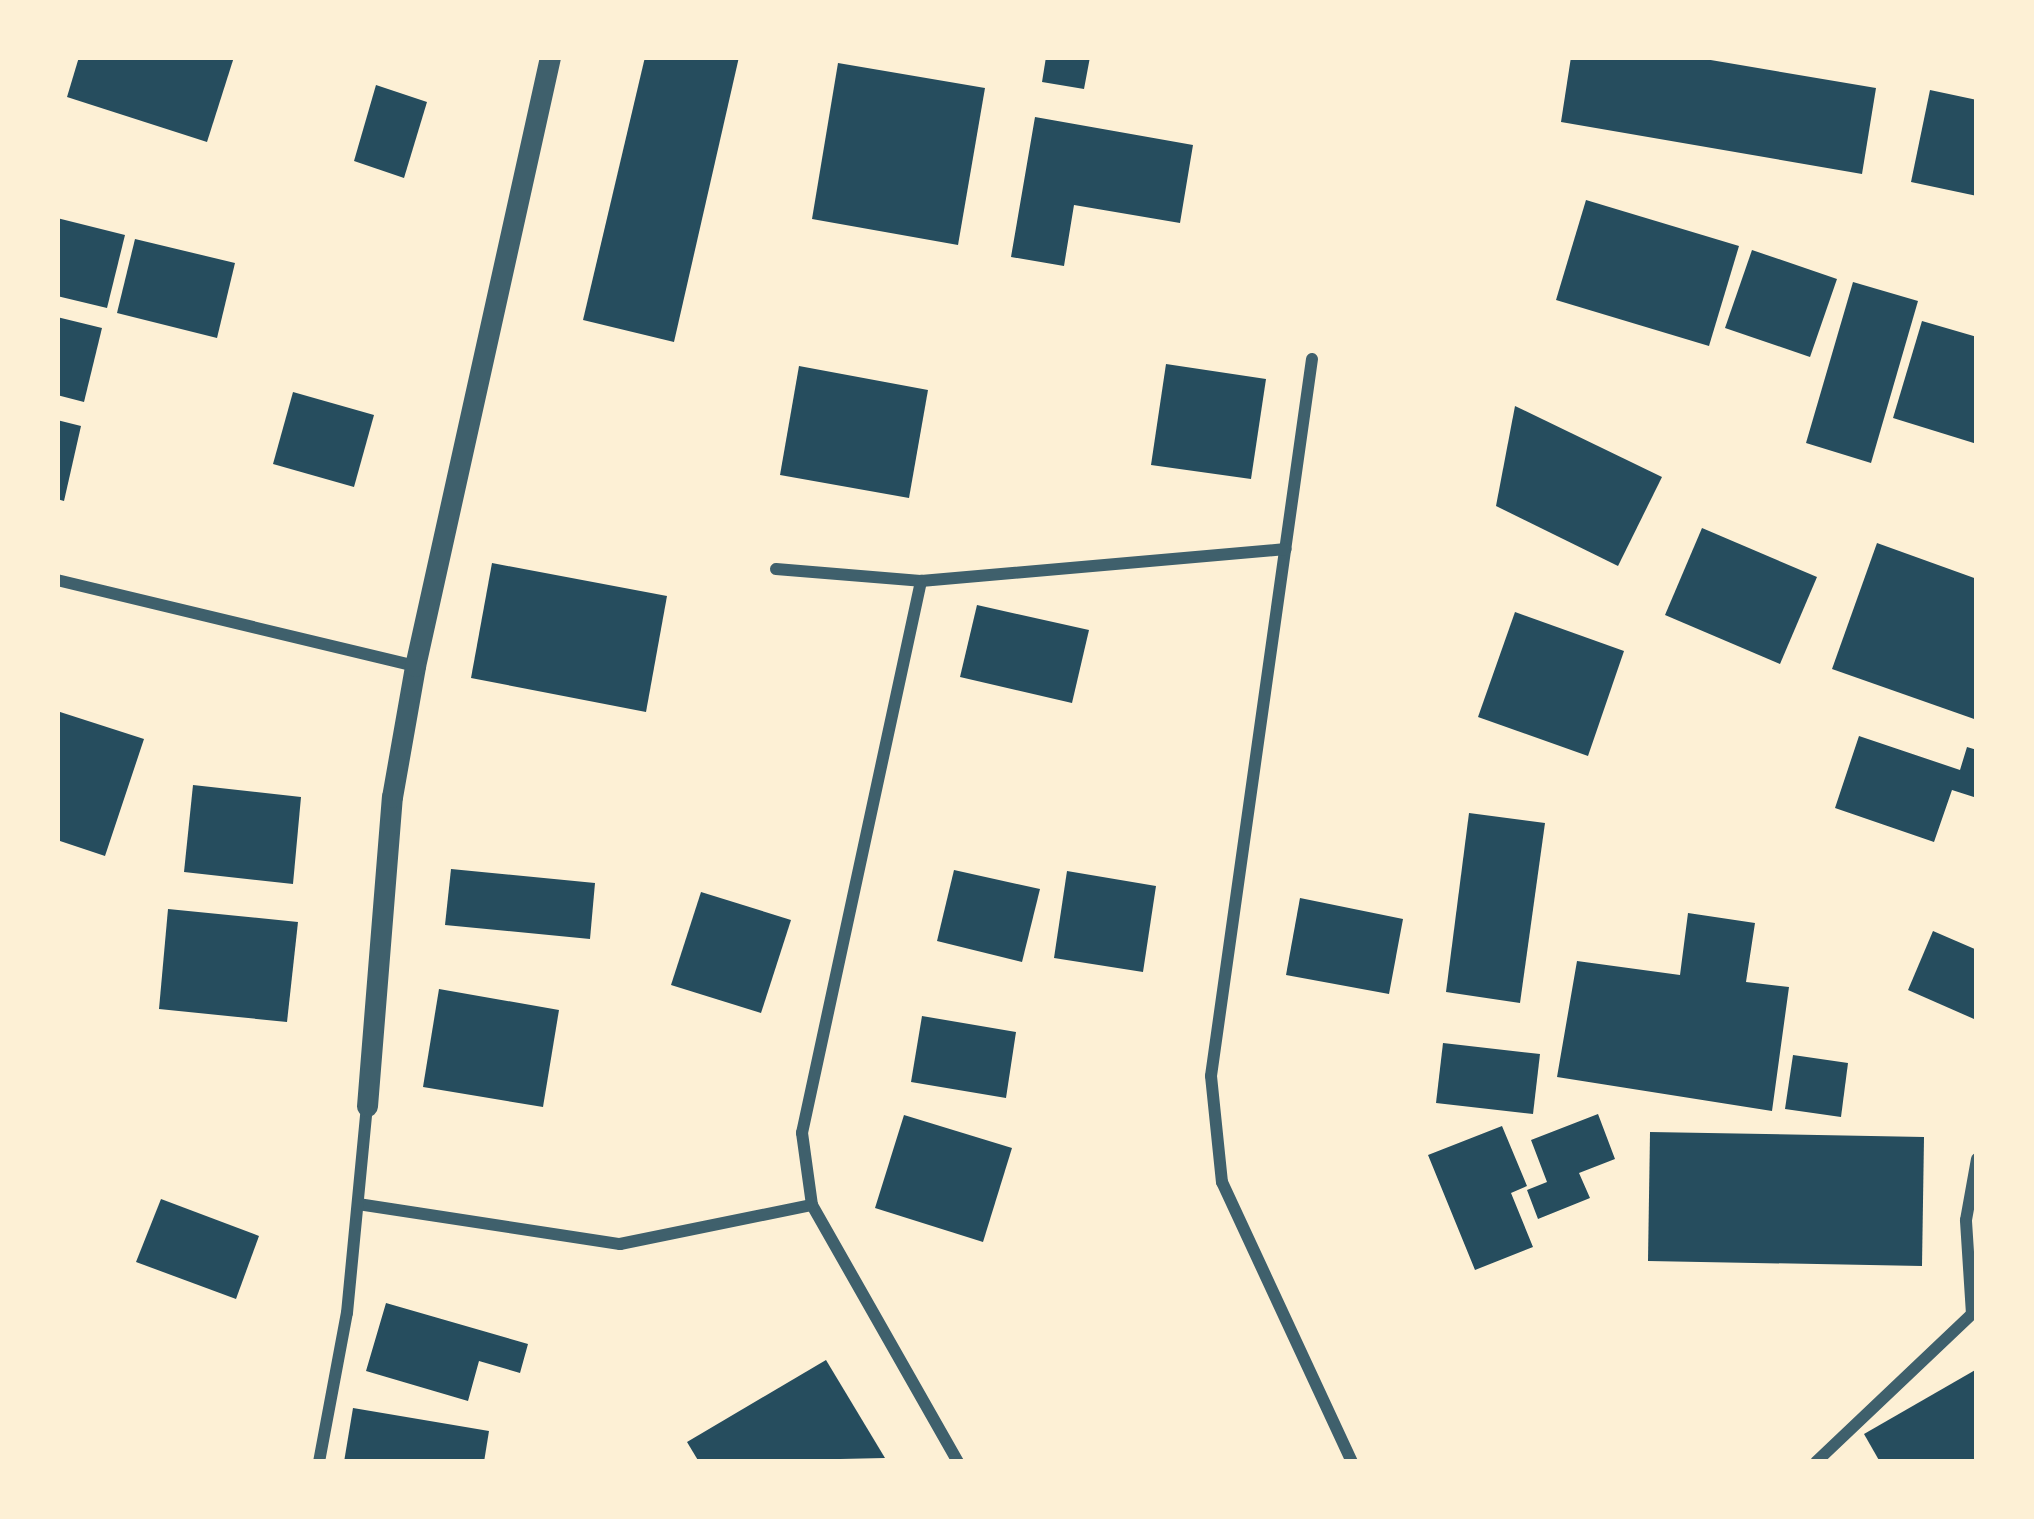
<!DOCTYPE html>
<html>
<head>
<meta charset="utf-8">
<style>
	body { margin:0 }
	#map { position:relative; width:2034px; height:1519px; overflow:hidden; background:#fdf0d5; font-family:"Nunito Sans",sans-serif }
	div>[style] { position:absolute }
	[style*='--x'] { left:calc(var(--x)*1px); top:calc(var(--y)*1px); width:calc(var(--w)*1px); rotate:calc(var(--a)*1deg) }
	.building>* { inset:0; background:#264d5e }
	.minor>* { height:12px; margin:-6px; padding:0 6px; transform-origin:6px; border-radius:6px; background:#3f606c }
	.tertiary>* { height:21px; margin:-10.5px; padding:0 10.5px; transform-origin:10.5px; border-radius:10.5px; background:#3f606c }
	span { translate:-50% -50%; white-space:nowrap; text-align:center; line-height:1.15; -webkit-text-stroke:9px #fdf0d5; paint-order:stroke }
	.frame { position:absolute; inset:0; border:60px solid #fdf0d5; pointer-events:none }
</style>
</head>
<body>
<div id="map">
	<div class="building">
		<div style="clip-path:polygon(79px 57px,234px 57px,207px 142px,67px 97px)"></div>
		<div style="clip-path:polygon(645px 57px,739px 57px,674px 342px,583px 320px)"></div>
		<div style="clip-path:polygon(1046px 57px,1090px 57px,1084px 89px,1042px 82px)"></div>
		<div style="clip-path:polygon(1571px 57px,1693px 57px,1876px 88px,1862px 174px,1561px 122px)"></div>
		<div style="clip-path:polygon(838px 63px,985px 88px,958px 245px,812px 219px)"></div>
		<div style="clip-path:polygon(376px 85px,427px 102px,404px 178px,354px 161px)"></div>
		<div style="clip-path:polygon(1930px 90px,1977px 100px,1977px 196px,1911px 182px)"></div>
		<div style="clip-path:polygon(1035px 117px,1193px 145px,1180px 223px,1074px 205px,1064px 266px,1011px 257px)"></div>
		<div style="clip-path:polygon(1586px 200px,1739px 246px,1709px 346px,1556px 300px)"></div>
		<div style="clip-path:polygon(57px 218px,125px 235px,107px 308px,57px 296px)"></div>
		<div style="clip-path:polygon(135px 239px,235px 263px,217px 338px,117px 313px)"></div>
		<div style="clip-path:polygon(1752px 250px,1837px 279px,1810px 357px,1725px 328px)"></div>
		<div style="clip-path:polygon(1853px 282px,1918px 301px,1871px 463px,1806px 443px)"></div>
		<div style="clip-path:polygon(57px 317px,102px 328px,84px 402px,57px 395px)"></div>
		<div style="clip-path:polygon(1922px 321px,1977px 337px,1977px 444px,1893px 418px)"></div>
		<div style="clip-path:polygon(1166px 364px,1266px 379px,1251px 479px,1151px 465px)"></div>
		<div style="clip-path:polygon(799px 366px,928px 390px,909px 498px,780px 475px)"></div>
		<div style="clip-path:polygon(293px 392px,374px 415px,354px 487px,273px 464px)"></div>
		<div style="clip-path:polygon(1515px 406px,1662px 477px,1618px 566px,1496px 506px)"></div>
		<div style="clip-path:polygon(57px 420px,81px 426px,64px 501px,57px 499px)"></div>
		<div style="clip-path:polygon(1702px 528px,1817px 577px,1780px 664px,1665px 615px)"></div>
		<div style="clip-path:polygon(1877px 543px,1977px 579px,1977px 720px,1832px 669px)"></div>
		<div style="clip-path:polygon(492px 563px,667px 596px,646px 712px,471px 678px)"></div>
		<div style="clip-path:polygon(977px 605px,1089px 630px,1072px 703px,960px 677px)"></div>
		<div style="clip-path:polygon(1515px 612px,1624px 651px,1588px 756px,1478px 717px)"></div>
		<div style="clip-path:polygon(57px 711px,144px 739px,105px 856px,57px 840px)"></div>
		<div style="clip-path:polygon(1859px 736px,1960px 770px,1967px 747px,1977px 750px,1977px 798px,1952px 790px,1934px 842px,1835px 808px)"></div>
		<div style="clip-path:polygon(193px 785px,301px 797px,293px 884px,184px 872px)"></div>
		<div style="clip-path:polygon(1469px 813px,1545px 823px,1520px 1003px,1446px 992px)"></div>
		<div style="clip-path:polygon(451px 869px,595px 883px,590px 939px,445px 925px)"></div>
		<div style="clip-path:polygon(954px 870px,1040px 889px,1022px 962px,937px 941px)"></div>
		<div style="clip-path:polygon(1067px 871px,1156px 886px,1143px 972px,1054px 958px)"></div>
		<div style="clip-path:polygon(701px 892px,791px 920px,761px 1013px,671px 985px)"></div>
		<div style="clip-path:polygon(1300px 898px,1403px 919px,1389px 994px,1286px 975px)"></div>
		<div style="clip-path:polygon(168px 909px,298px 922px,287px 1022px,159px 1009px)"></div>
		<div style="clip-path:polygon(1688px 913px,1755px 923px,1746px 982px,1789px 987px,1772px 1111px,1557px 1077px,1577px 961px,1680px 975px)"></div>
		<div style="clip-path:polygon(1933px 931px,1977px 950px,1974px 1019px,1908px 990px)"></div>
		<div style="clip-path:polygon(439px 989px,559px 1010px,543px 1107px,423px 1087px)"></div>
		<div style="clip-path:polygon(922px 1016px,1016px 1032px,1006px 1098px,911px 1082px)"></div>
		<div style="clip-path:polygon(1443px 1043px,1540px 1054px,1533px 1114px,1436px 1103px)"></div>
		<div style="clip-path:polygon(1793px 1055px,1848px 1063px,1841px 1117px,1785px 1109px)"></div>
		<div style="clip-path:polygon(1598px 1114px,1615px 1159px,1579px 1173px,1590px 1198px,1538px 1219px,1527px 1190px,1547px 1182px,1531px 1140px)"></div>
		<div style="clip-path:polygon(904px 1115px,1012px 1148px,983px 1242px,875px 1208px)"></div>
		<div style="clip-path:polygon(1502px 1126px,1527px 1186px,1511px 1193px,1533px 1247px,1475px 1270px,1428px 1155px)"></div>
		<div style="clip-path:polygon(1650px 1132px,1924px 1137px,1922px 1266px,1648px 1261px)"></div>
		<div style="clip-path:polygon(161px 1199px,259px 1236px,236px 1299px,136px 1262px)"></div>
		<div style="clip-path:polygon(386px 1303px,528px 1344px,520px 1373px,479px 1361px,468px 1401px,366px 1371px)"></div>
		<div style="clip-path:polygon(826px 1360px,885px 1458px,699px 1462px,687px 1442px)"></div>
		<div style="clip-path:polygon(1977px 1369px,1977px 1462px,1880px 1462px,1864px 1434px)"></div>
		<div style="clip-path:polygon(353px 1408px,489px 1431px,484px 1462px,344px 1462px)"></div>
	</div>
	<div class="minor">
		<div style="--x:1312;--y:359;--w:724;--a:98.02"></div>
		<div style="--x:1211;--y:1076;--w:107;--a:84.1"></div>
		<div style="--x:1222;--y:1182;--w:309;--a:65.1"></div>
		<div style="--x:776;--y:569;--w:145;--a:4.7"></div>
		<div style="--x:921;--y:581;--w:366;--a:-5"></div>
		<div style="--x:57;--y:580;--w:368;--a:13.5"></div>
		<div style="--x:358;--y:1204;--w:265;--a:8.7"></div>
		<div style="--x:620;--y:1244;--w:196;--a:-11.5"></div>
		<div style="--x:812;--y:1205;--w:296;--a:60.4"></div>
		<div style="--x:812;--y:1205;--w:73;--a:-97.9"></div>
		<div style="--x:802;--y:1133;--w:565;--a:-77.83"></div>
		<div style="--x:1972;--y:1314;--w:94;--a:-93.7"></div>
		<div style="--x:1966;--y:1220;--w:62;--a:-79.8"></div>
		<div style="--x:319;--y:1462;--w:152;--a:-79.4"></div>
		<div style="--x:347;--y:1313;--w:208;--a:-84.5"></div>
		<div style="--x:1816;--y:1462;--w:215;--a:-43.5"></div>
	</div>
	<div class="tertiary">
		<div style="--x:367;--y:1106;--w:310;--a:-85.4"></div>
		<div style="--x:392;--y:797;--w:133;--a:-80"></div>
		<div style="--x:415;--y:666;--w:624;--a:-77.5"></div>
	</div>
	<div class="frame"></div>
</div>
</body>
</html>
